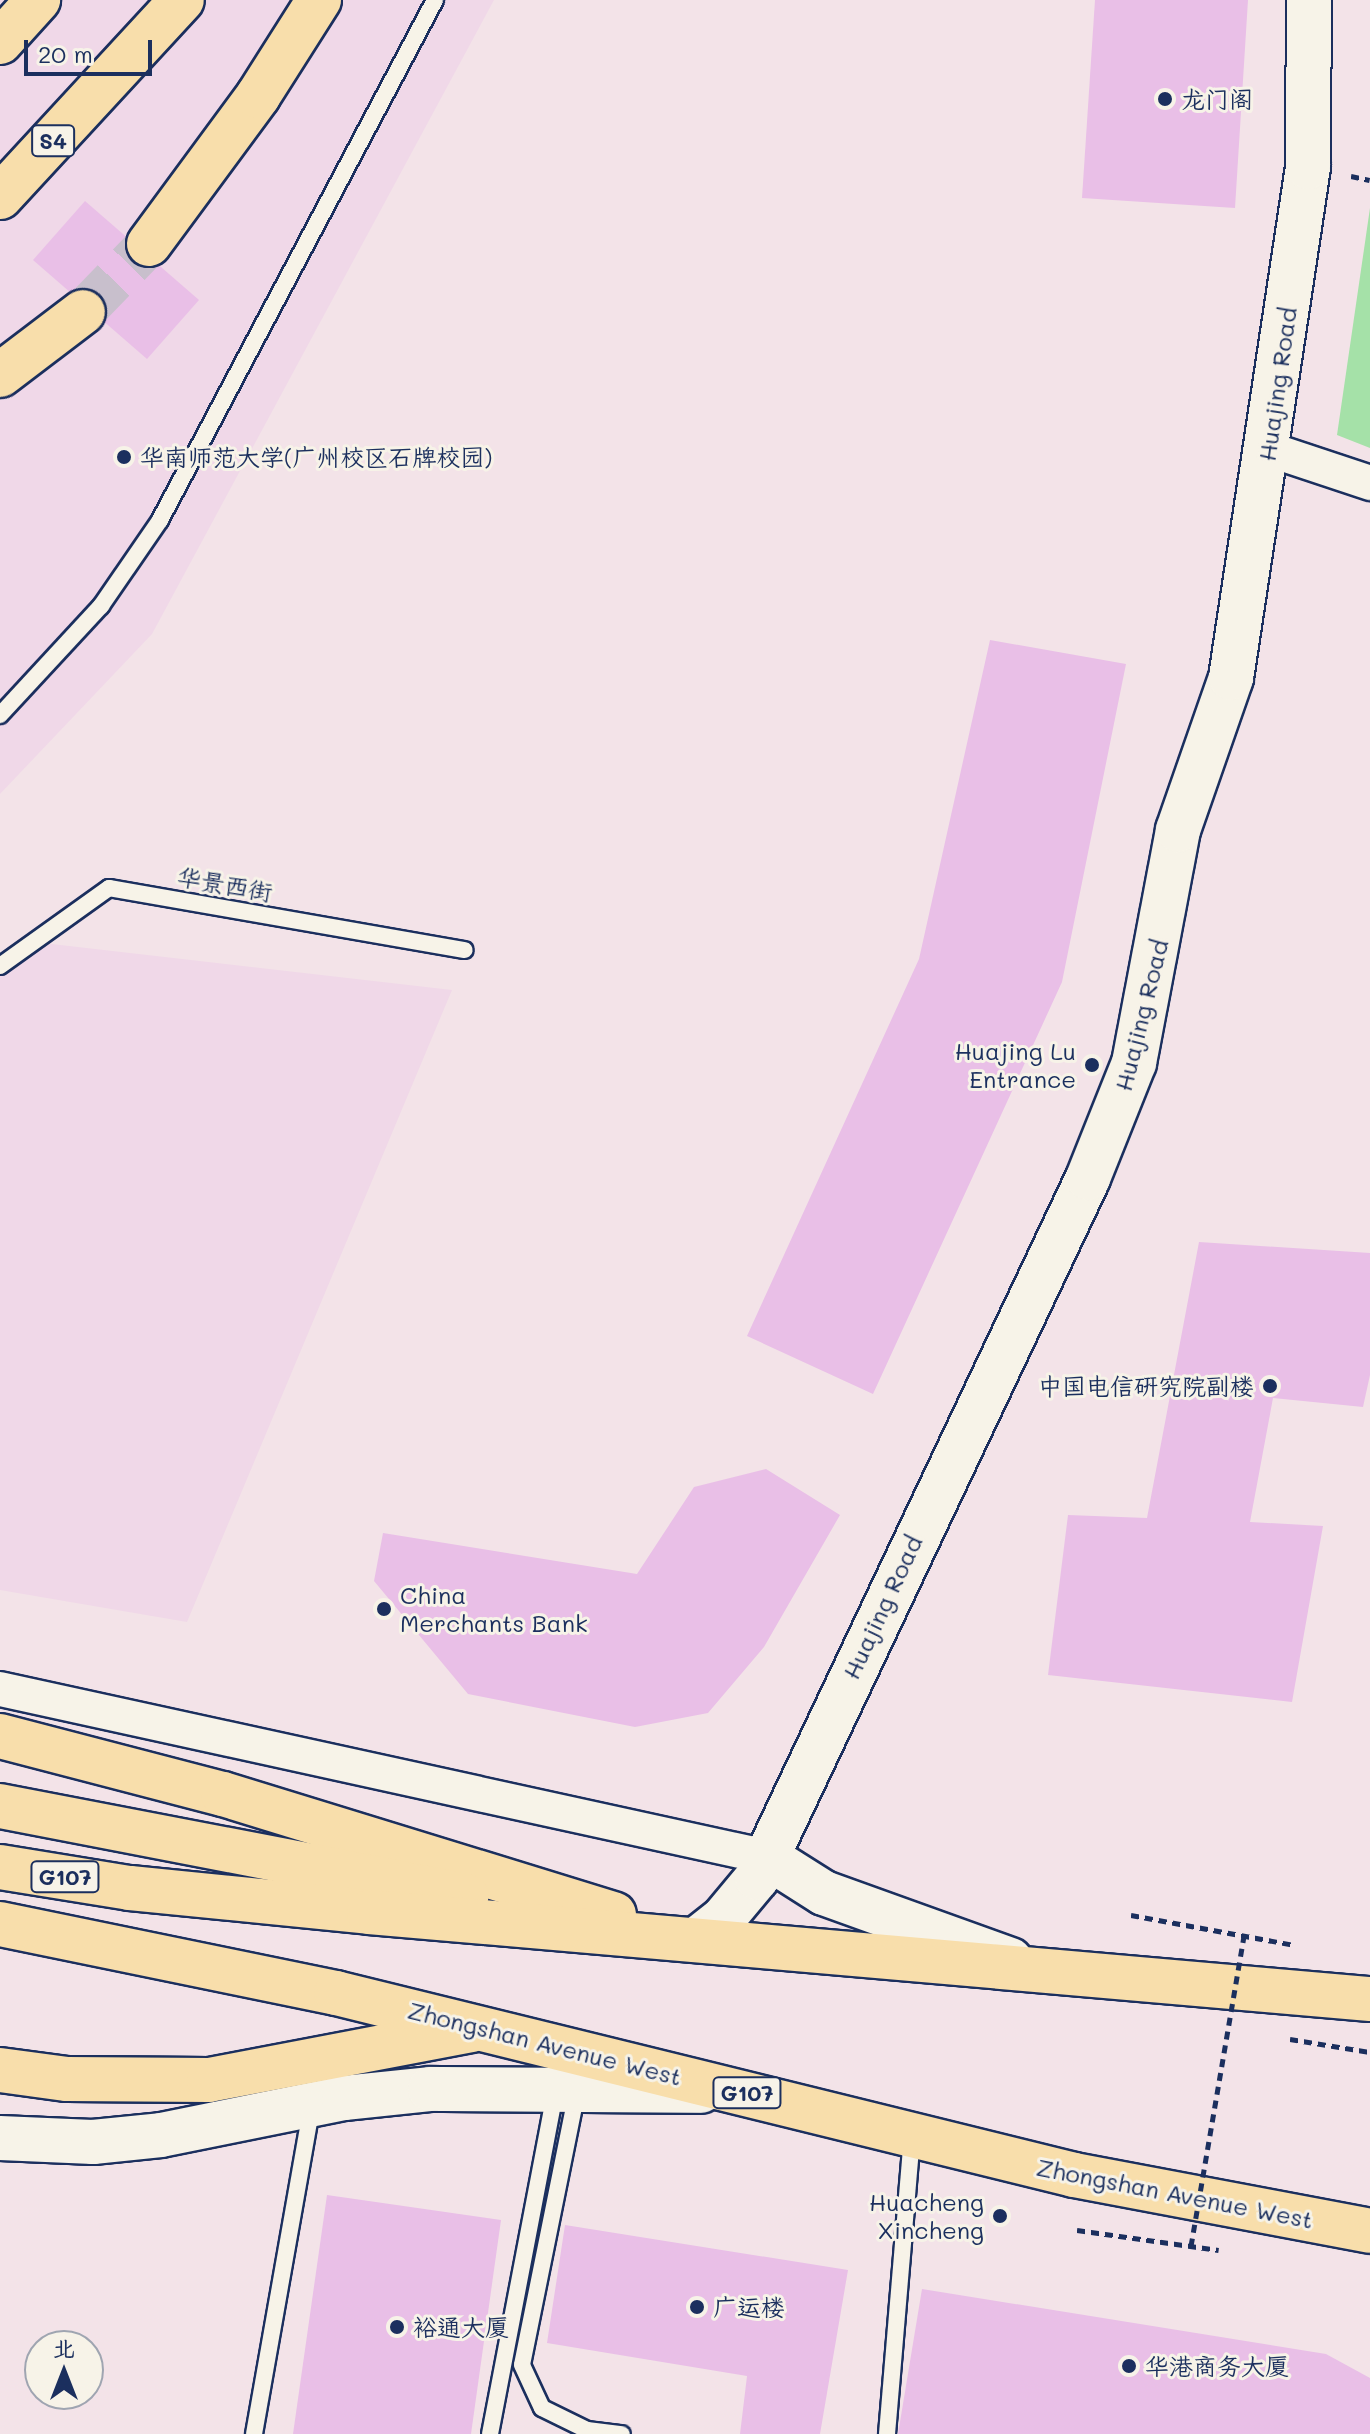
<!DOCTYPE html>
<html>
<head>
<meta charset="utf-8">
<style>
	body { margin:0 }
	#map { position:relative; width:1370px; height:2434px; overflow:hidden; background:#f3e3e8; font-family:Mali,"LXGW WenKai TC",sans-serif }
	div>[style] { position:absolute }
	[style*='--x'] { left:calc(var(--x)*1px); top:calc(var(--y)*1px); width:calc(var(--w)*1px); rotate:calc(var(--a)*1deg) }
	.built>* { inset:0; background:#f0d8e8 }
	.green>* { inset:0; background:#a5e1a8 }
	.building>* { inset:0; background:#e9bfe7 }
	.highway-tunnel>* { height:44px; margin-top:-22px; transform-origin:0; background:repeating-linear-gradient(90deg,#c8bfcc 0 44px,transparent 0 66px) }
	.path>* { height:5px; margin-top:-2.5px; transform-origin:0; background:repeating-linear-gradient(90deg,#1b2f5e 0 8px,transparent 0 14px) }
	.roads { filter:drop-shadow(2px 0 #1b2f5e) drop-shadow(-2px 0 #1b2f5e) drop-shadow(0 2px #1b2f5e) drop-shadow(0 -2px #1b2f5e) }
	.lane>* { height:16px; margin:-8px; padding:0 8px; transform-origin:8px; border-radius:8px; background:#f7f3e8 }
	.street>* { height:34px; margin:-17px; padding:0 17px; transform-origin:17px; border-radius:17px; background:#f7f3e8 }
	.secondary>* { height:44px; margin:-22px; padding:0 22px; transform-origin:22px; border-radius:22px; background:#f7f3e8 }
	.highway>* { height:44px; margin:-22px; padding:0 22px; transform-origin:22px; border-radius:22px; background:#f8deab }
	.path-bridge>* { height:5px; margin-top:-2.5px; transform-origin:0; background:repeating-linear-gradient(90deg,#1b2f5e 0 8px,transparent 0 14px) }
	.dots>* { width:22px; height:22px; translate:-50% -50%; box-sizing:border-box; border:4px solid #f7f3e8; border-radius:50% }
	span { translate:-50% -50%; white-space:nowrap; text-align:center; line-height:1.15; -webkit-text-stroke:6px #f7f3e8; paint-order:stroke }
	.shield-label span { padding:2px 6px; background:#f7f3e8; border:2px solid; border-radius:6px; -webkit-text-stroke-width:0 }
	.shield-label { font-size:22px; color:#1b2f5e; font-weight:700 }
	.poi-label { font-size:24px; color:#1b2f5e }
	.left { translate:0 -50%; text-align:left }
	.right { translate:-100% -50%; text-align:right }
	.street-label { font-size:24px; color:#1b2f5e }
	.north { position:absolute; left:24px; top:2330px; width:80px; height:80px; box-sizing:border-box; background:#f7f3e8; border:2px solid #9fa5b1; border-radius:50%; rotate:0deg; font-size:22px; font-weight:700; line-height:32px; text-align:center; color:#1b2f5e }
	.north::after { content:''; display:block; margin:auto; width:28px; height:36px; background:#1b2f5e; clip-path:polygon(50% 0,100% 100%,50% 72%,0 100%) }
	.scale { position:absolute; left:24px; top:40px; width:128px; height:36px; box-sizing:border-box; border:4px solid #1b2f5e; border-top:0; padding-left:10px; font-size:24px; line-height:28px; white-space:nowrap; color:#1b2f5e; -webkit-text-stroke:6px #f7f3e8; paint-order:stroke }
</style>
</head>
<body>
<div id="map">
	<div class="built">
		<div style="clip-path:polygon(0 0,494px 0,152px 634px,0 794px)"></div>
		<div style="clip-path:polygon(43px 943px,452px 990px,187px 1622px,0 1590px,0 975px)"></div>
	</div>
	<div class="green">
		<div style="clip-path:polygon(1370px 208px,1370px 448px,1337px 435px)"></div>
	</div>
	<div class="building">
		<div style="clip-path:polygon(1095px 0,1248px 0,1235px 208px,1082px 198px)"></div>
		<div style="clip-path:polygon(85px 201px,199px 300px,147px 359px,33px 260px)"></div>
		<div style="clip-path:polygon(990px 640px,1126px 664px,1062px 982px,873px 1394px,747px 1336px,919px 959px)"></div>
		<div style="clip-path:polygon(1199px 1242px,1370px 1253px,1370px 1375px,1363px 1407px,1273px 1398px,1250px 1522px,1323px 1526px,1292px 1702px,1048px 1675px,1068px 1515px,1147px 1518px)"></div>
		<div style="clip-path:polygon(766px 1469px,840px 1515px,764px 1647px,708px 1713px,635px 1727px,468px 1694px,374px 1581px,383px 1533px,637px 1574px,694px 1487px)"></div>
		<div style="clip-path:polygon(327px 2195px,501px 2220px,471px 2434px,293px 2434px)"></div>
		<div style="clip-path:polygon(565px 2225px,848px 2270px,820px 2434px,740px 2434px,747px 2376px,547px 2343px)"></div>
		<div style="clip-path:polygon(922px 2289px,1326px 2354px,1370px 2378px,1370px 2434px,898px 2434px)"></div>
	</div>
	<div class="highway-tunnel">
		<div style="--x:83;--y:312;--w:95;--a:-45.9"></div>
	</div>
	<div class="path">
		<div style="--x:1351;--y:176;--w:19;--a:12"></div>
		<div style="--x:1131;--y:1915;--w:167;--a:10.4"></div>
		<div style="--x:1290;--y:2039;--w:81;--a:9.2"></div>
		<div style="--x:1077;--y:2230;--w:143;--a:8"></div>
	</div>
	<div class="roads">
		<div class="lane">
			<div style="--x:0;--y:715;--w:149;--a:-47.2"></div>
			<div style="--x:101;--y:606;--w:104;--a:-55.5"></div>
			<div style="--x:160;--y:520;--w:588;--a:-62.13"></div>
			<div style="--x:0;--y:966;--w:134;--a:-35.6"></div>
			<div style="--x:109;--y:888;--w:361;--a:9.9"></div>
			<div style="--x:577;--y:2092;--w:278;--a:101.4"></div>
			<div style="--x:522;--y:2365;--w:47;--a:65.1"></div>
			<div style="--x:542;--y:2408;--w:50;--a:26.1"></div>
			<div style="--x:587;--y:2430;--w:35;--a:7"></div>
			<div style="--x:254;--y:2434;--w:333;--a:-80"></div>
			<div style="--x:490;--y:2434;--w:348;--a:-79.2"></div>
			<div style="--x:887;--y:2434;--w:297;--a:-85.2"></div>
		</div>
		<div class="street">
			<div style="--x:1268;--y:449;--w:108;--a:18.4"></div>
			<div style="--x:0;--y:1689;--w:785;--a:12.35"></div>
		</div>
		<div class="secondary">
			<div style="--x:767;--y:1857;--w:67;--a:32.3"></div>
			<div style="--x:824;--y:1893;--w:198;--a:19.8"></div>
			<div style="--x:696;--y:1940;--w:33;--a:-38"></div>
			<div style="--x:722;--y:1920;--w:55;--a:-50.2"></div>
			<div style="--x:757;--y:1878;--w:774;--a:-64.69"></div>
			<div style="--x:1088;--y:1178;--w:124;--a:-68.2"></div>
			<div style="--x:1134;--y:1063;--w:237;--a:-79.3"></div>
			<div style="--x:1178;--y:830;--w:161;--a:-70.8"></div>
			<div style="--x:1231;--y:678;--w:517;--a:-81.43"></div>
			<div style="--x:1308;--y:167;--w:167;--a:-89.7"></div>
			<div style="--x:0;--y:2138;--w:93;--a:2.5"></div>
			<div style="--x:93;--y:2142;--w:68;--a:-5.9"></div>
			<div style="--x:161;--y:2135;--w:187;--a:-11.4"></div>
			<div style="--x:344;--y:2098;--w:86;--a:-6"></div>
			<div style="--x:430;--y:2089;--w:271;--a:0.4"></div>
		</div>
		<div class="highway">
			<div style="--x:0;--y:42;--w:57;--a:-47.9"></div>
			<div style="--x:0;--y:197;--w:268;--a:-47.3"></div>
			<div style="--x:149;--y:244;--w:184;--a:-53.6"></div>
			<div style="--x:258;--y:96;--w:114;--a:-57.6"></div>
			<div style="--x:0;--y:375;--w:104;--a:-37.2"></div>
			<div style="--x:0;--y:1736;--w:230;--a:14.6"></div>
			<div style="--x:223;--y:1794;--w:409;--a:17.1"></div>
			<div style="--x:0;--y:1806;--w:475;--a:10.9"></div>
			<div style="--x:0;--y:1867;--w:132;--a:9.2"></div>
			<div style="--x:130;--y:1888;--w:240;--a:5.7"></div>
			<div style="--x:369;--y:1912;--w:1005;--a:4.97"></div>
			<div style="--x:0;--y:1924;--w:343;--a:11.6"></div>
			<div style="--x:336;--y:1993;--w:760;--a:13.85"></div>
			<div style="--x:1074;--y:2175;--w:301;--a:10.7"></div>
			<div style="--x:0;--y:2070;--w:68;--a:7.7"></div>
			<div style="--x:67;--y:2079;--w:142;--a:0.4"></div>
			<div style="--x:209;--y:2080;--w:268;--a:-10.8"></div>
		</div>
	</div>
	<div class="path-bridge">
		<div style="--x:1191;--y:2246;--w:314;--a:-80.3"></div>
	</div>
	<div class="dots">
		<div style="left:1165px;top:99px;background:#1b2f5e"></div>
		<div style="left:124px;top:457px;background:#1b2f5e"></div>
		<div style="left:1092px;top:1065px;background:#1b2f5e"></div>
		<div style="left:1270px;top:1386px;background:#1b2f5e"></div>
		<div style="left:384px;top:1609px;background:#1b2f5e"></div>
		<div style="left:1000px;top:2216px;background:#1b2f5e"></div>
		<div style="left:697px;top:2307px;background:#1b2f5e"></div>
		<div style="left:397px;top:2327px;background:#1b2f5e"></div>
		<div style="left:1129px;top:2366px;background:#1b2f5e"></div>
	</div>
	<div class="shield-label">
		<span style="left:53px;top:141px">S4</span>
		<span style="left:65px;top:1877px">G107</span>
		<span style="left:747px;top:2093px">G107</span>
	</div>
	<div class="poi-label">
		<span class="left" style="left:1181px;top:99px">龙门阁</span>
		<span class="left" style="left:140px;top:457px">华南师范大学(广州校区石牌校园)</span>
		<span class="right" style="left:1076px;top:1065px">Huajing Lu<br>Entrance</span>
		<span class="right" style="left:1254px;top:1386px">中国电信研究院副楼</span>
		<span class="left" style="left:400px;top:1609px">China<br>Merchants Bank</span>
		<span class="right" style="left:984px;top:2216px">Huacheng<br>Xincheng</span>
		<span class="left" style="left:713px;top:2307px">广运楼</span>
		<span class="left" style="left:413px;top:2327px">裕通大厦</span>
		<span class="left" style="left:1145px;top:2366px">华港商务大厦</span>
	</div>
	<div class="street-label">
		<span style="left:1277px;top:384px;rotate:-82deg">Huajing Road</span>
		<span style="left:225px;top:884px;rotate:10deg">华景西街</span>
		<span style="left:1141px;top:1015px;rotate:-76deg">Huajing Road</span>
		<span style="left:882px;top:1607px;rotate:-65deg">Huajing Road</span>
		<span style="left:545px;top:2043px;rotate:14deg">Zhongshan Avenue West</span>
		<span style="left:1175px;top:2193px;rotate:11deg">Zhongshan Avenue West</span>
	</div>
	<div class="north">北</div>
	<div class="scale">20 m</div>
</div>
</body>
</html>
